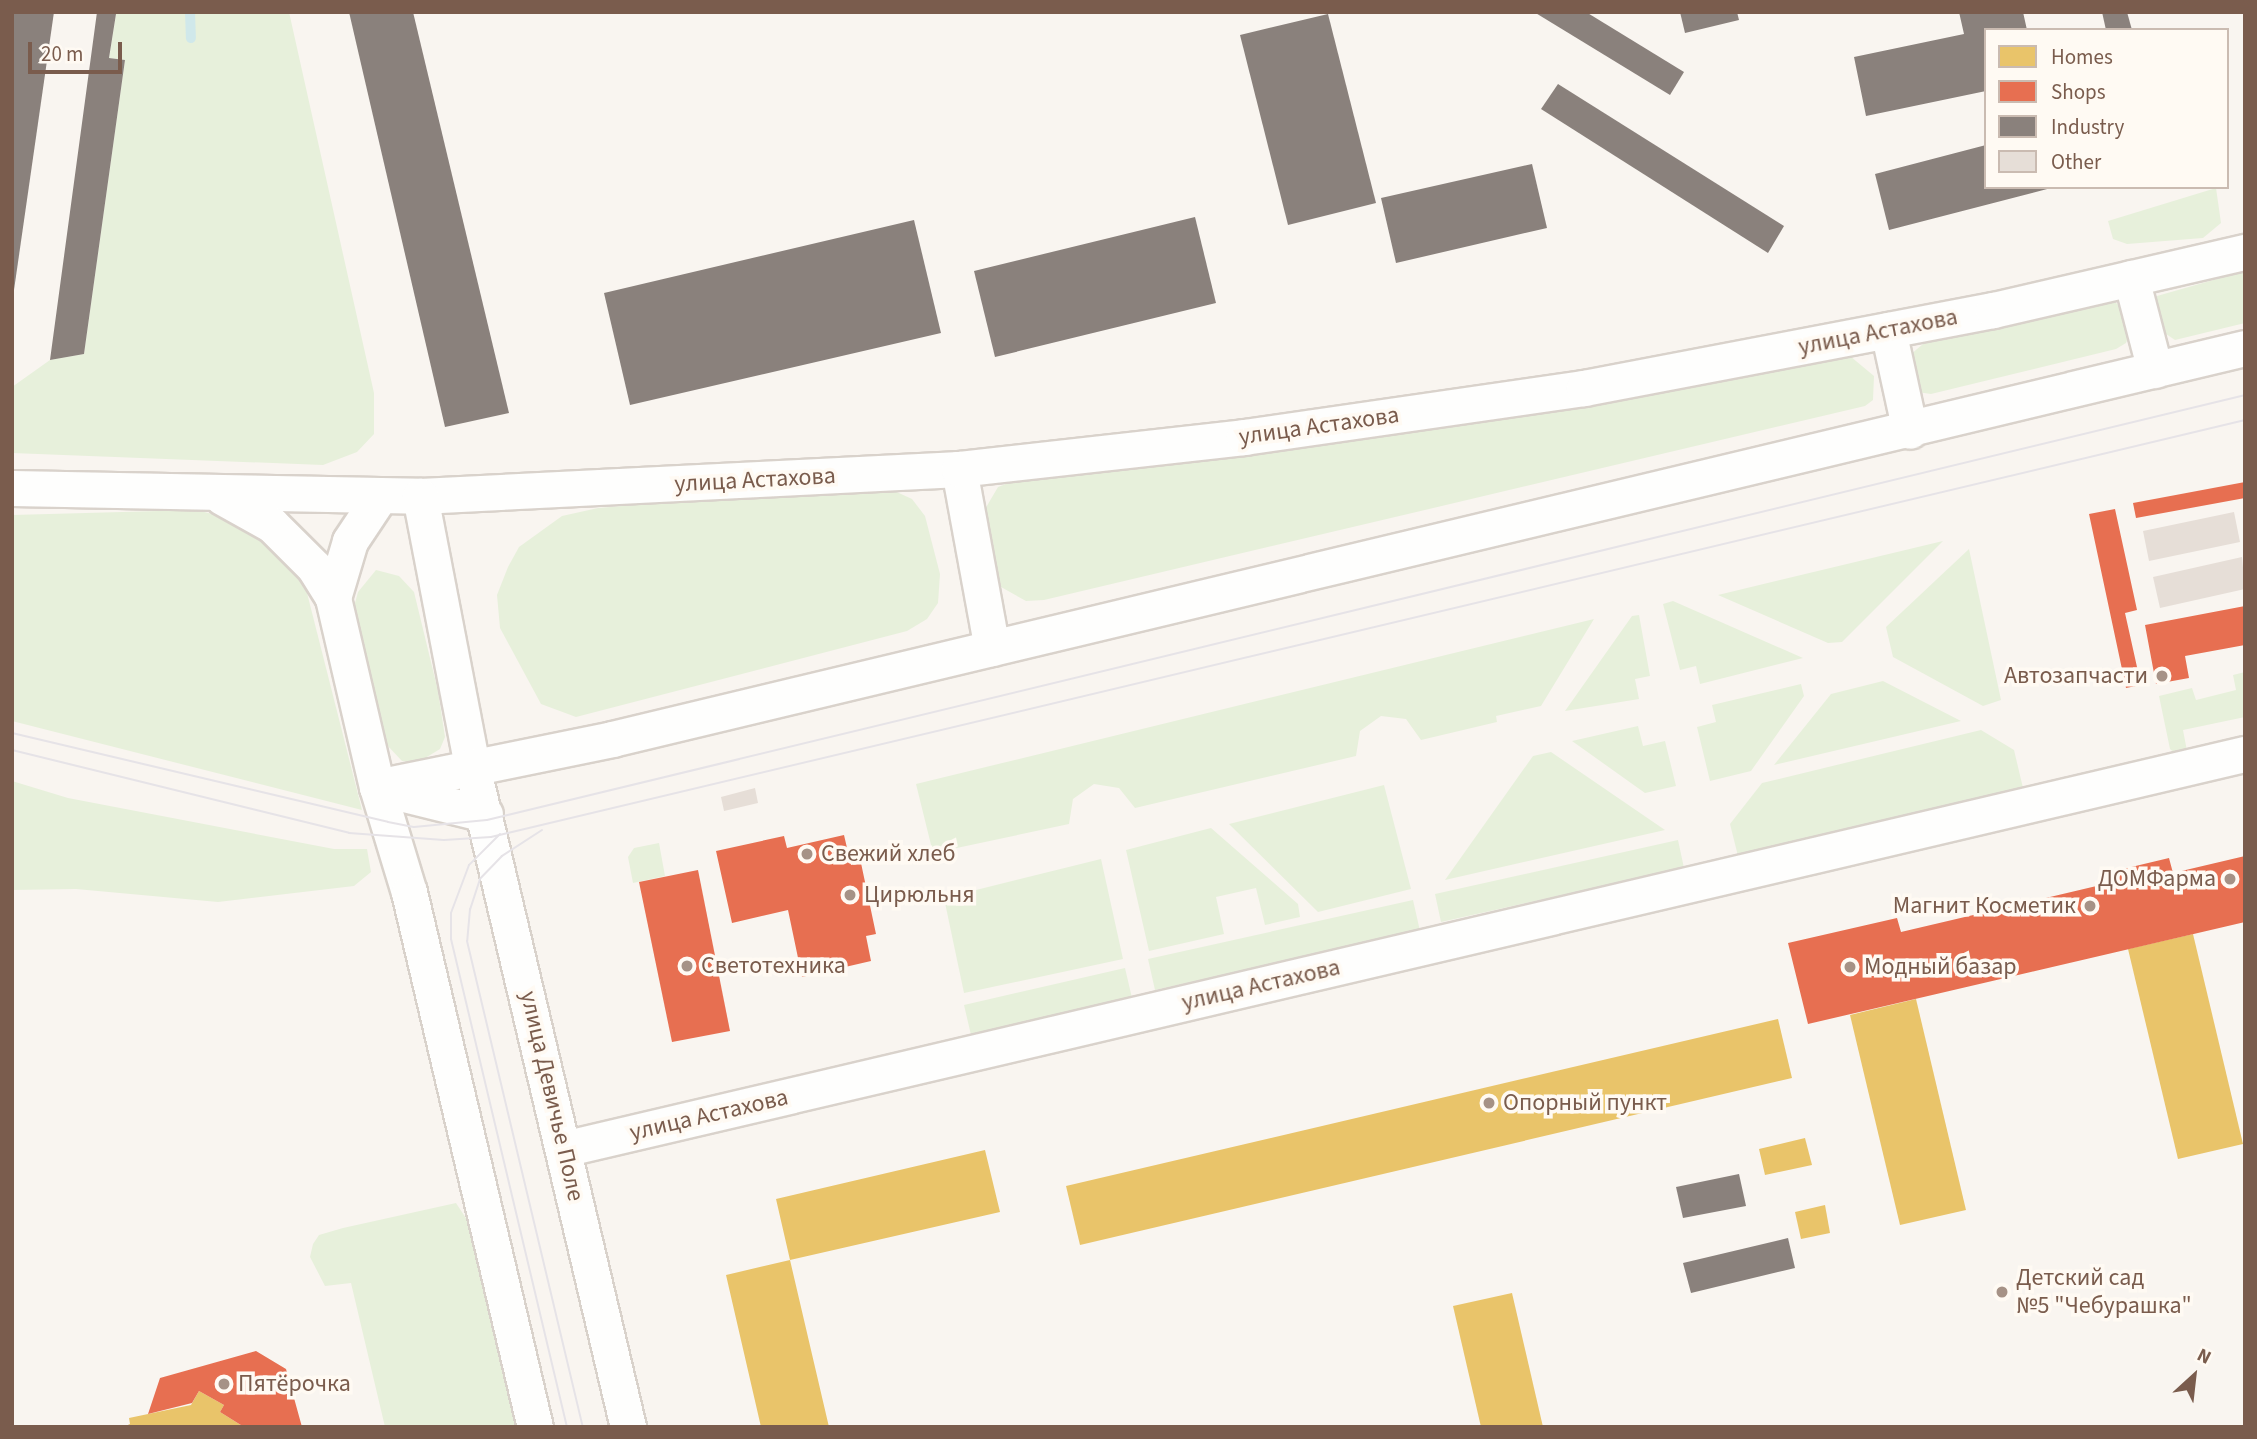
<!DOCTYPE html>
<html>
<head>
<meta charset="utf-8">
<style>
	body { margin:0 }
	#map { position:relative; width:2257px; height:1439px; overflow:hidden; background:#f9f5f0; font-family:"Source Sans 3",sans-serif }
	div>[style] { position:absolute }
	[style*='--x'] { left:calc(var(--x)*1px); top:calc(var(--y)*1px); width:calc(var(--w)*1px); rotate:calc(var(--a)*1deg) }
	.green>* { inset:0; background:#e7f0db }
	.homes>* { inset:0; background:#e9c46a }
	.shops>* { inset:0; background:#e76f51 }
	.industry>* { inset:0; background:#8a817c }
	.stream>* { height:10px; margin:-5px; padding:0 5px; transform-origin:5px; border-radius:5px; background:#d0e8ea }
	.building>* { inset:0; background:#e6ded7 }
	.roads { filter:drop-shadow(2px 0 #d9d2cb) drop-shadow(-2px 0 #d9d2cb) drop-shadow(0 2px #d9d2cb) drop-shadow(0 -2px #d9d2cb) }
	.secondary>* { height:35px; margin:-17.5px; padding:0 17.5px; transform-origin:17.5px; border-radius:17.5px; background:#fefefd }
	.tram>* { height:2px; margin:-1px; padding:0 1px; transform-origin:1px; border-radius:1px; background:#e6e3e7 }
	.dots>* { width:19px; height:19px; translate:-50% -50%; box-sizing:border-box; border:4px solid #fffaf3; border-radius:50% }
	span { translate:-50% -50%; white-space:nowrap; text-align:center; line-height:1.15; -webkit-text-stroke:7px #fffaf3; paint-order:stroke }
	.street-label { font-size:24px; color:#7a5c4d }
	.poi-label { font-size:24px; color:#7a5c4d }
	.right { translate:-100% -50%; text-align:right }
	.left { translate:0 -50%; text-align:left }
	.frame { position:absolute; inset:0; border:14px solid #7a5c4d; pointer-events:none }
	.legend { position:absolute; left:1984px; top:28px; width:245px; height:161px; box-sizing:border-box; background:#fffaf3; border:2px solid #cabbb1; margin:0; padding:9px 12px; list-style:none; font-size:21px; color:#7a5c4d }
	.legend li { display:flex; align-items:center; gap:14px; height:35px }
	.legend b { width:35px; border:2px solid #cabbb1 }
	.north { position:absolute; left:2159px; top:1341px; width:70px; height:70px; -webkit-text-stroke:5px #fffaf3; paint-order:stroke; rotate:27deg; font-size:19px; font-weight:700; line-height:28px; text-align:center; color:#7a5c4d }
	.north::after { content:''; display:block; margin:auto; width:24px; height:32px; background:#7a5c4d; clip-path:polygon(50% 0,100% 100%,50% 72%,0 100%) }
	.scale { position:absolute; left:28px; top:42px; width:94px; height:32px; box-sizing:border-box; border:4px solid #7a5c4d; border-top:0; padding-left:9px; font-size:21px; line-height:24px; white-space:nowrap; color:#7a5c4d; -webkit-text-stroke:5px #fffaf3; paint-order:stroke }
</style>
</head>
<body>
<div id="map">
	<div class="green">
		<div style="clip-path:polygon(102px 12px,289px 12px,374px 393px,374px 434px,357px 452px,323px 465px,12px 453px,12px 387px,50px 360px,84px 354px,125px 60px,109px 58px,116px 15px)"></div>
		<div style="clip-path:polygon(2216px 188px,2221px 223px,2203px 238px,2127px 244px,2113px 239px,2108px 221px)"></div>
		<div style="clip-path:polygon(2245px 271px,2245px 323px,2175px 340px,2160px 330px,2153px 307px,2157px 296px)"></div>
		<div style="clip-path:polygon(2112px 300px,2120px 306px,2129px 335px,2126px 343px,2116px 349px,1931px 394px,1917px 392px,1910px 355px,1923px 344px)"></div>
		<div style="clip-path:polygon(1850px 356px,1874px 376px,1873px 400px,1865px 406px,1044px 600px,1026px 601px,1001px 587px,981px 516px,998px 487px,1016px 480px,1286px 451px)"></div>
		<div style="clip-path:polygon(890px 489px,912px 499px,925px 516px,940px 574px,938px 603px,927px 619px,907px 631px,576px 717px,541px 704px,500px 628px,497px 595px,508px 567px,519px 547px,562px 516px,598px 508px,788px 492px)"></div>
		<div style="clip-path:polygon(196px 510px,229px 518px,289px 557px,305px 585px,362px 810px,12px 721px,12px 515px)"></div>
		<div style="clip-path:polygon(1943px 541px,1842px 642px,1828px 643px,1718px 595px)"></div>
		<div style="clip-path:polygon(1969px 549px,2001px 700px,1983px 706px,1893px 657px,1886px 627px)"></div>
		<div style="clip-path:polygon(376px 570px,399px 576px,414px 592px,438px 691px,445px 737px,440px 749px,417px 763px,402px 761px,386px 744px,352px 614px,358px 592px)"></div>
		<div style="clip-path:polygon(1673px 601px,1803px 658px,1700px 684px,1696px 666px,1680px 670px,1663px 604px)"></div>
		<div style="clip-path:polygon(1639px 615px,1650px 676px,1635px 679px,1639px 699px,1565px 711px,1632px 616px)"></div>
		<div style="clip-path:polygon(1594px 619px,1541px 706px,1496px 716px,1497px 722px,1421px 740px,1406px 719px,1381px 716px,1360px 731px,1356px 756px,1135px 808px,1119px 788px,1094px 784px,1073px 799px,1069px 824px,933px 853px,916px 784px)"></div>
		<div style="clip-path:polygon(2245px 672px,2245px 717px,2183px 730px,2187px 751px,2176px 754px,2170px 749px,2159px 696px,2192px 688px,2196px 700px,2236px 690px,2233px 675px)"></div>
		<div style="clip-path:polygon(1883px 681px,1961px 721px,1774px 765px,1831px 694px)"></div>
		<div style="clip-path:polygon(1801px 684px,1804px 696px,1751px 771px,1710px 781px,1697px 727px,1716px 722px,1712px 705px)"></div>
		<div style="clip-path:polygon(1638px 726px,1643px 746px,1665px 741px,1676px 786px,1645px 793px,1572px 741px)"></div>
		<div style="clip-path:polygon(1981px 730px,2014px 750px,2023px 788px,1738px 856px,1730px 824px,1762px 783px)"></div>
		<div style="clip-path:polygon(1551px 752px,1665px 830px,1445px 880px,1533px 756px)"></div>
		<div style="clip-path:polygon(12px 781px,68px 798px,334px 849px,367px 849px,371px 872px,354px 886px,218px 902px,76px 889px,12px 890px)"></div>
		<div style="clip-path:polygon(1384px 785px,1411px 889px,1318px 912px,1229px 824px)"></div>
		<div style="clip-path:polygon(1211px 828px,1298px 904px,1300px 917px,1265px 925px,1256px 888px,1216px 897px,1224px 934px,1149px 951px,1126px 850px)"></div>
		<div style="clip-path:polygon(1678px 840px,1684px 868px,1441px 922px,1435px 894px)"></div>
		<div style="clip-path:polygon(659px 843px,665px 876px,633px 883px,628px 857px,634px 848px)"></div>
		<div style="clip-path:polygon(1101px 859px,1123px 959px,964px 993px,944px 898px)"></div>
		<div style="clip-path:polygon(1413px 900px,1420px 931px,1155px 990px,1148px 959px)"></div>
		<div style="clip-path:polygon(1125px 968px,1132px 998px,971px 1035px,964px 1005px)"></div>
		<div style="clip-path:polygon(456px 1203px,475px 1232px,521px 1427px,385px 1427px,351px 1283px,325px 1286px,310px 1257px,313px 1244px,319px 1235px,343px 1228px)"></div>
	</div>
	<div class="homes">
		<div style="clip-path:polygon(2193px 934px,2243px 1144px,2178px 1159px,2128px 949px)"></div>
		<div style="clip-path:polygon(1916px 999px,1966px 1210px,1900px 1225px,1850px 1015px)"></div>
		<div style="clip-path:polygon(1778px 1019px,1792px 1078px,1080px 1245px,1066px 1186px)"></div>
		<div style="clip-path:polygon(1805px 1138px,1812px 1165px,1765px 1175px,1759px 1149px)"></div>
		<div style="clip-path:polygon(985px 1150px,1000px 1212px,790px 1260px,829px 1427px,761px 1427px,726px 1275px,790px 1260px,776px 1199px)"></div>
		<div style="clip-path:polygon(1825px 1205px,1830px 1233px,1801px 1239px,1795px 1212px)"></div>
		<div style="clip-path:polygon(1512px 1293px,1543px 1427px,1481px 1427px,1453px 1306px)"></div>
		<div style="clip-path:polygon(199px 1391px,224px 1405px,220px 1412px,244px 1427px,123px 1427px,130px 1424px,129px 1418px,191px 1405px)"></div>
	</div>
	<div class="shops">
		<div style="clip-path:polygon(2245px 482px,2245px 498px,2136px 518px,2133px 503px)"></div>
		<div style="clip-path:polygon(2115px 509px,2137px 610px,2125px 613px,2141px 685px,2126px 688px,2089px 514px)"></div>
		<div style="clip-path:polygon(2245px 606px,2245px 645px,2185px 656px,2189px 678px,2156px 684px,2145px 625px)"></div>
		<div style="clip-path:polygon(844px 835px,851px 865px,861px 863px,876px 934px,866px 936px,871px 961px,802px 977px,788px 910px,732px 923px,716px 851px,784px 836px,787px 848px)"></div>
		<div style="clip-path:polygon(2245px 856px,2245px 922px,1808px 1024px,1788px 943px,1897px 918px,1901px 932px,2105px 884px,2102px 874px,2169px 858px,2173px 873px)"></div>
		<div style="clip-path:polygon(698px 870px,730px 1031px,672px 1042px,639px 882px)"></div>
		<div style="clip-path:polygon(256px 1351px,286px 1369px,302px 1427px,244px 1427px,220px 1412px,224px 1405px,199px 1391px,192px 1403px,148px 1414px,160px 1378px)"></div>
	</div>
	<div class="industry">
		<div style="clip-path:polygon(12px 12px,54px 12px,14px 290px,12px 290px)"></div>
		<div style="clip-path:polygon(97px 12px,116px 14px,109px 58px,125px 60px,84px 354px,50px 360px)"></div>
		<div style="clip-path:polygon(349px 12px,413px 12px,509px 413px,445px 427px)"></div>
		<div style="clip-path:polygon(1534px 12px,1586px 12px,1684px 72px,1670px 95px)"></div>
		<div style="clip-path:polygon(1680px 12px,1737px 12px,1739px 20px,1685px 33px)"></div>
		<div style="clip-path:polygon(1959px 12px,2023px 12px,2027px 30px,1986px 30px,1986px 91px,1866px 116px,1854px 57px,1964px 34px)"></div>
		<div style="clip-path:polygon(2102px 12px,2127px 12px,2132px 30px,2106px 30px)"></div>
		<div style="clip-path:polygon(1328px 14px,1376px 203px,1288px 225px,1240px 35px)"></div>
		<div style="clip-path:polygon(1558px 84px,1784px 226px,1768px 253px,1541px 109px)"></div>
		<div style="clip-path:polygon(1986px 145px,1986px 187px,2051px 188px,1889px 230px,1875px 174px)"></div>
		<div style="clip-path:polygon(1532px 164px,1547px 228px,1396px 263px,1381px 198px)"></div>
		<div style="clip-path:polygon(1195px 217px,1216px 303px,995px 357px,974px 271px)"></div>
		<div style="clip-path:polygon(914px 220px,941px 333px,630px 405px,604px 293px)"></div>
		<div style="clip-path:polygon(1739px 1174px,1746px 1206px,1683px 1218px,1676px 1187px)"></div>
		<div style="clip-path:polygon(1788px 1238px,1795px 1268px,1691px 1293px,1683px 1263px)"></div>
	</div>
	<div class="stream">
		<div style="--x:190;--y:12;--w:26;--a:88"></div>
	</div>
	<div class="building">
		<div style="clip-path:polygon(2234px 512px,2240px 542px,2149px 561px,2143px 531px)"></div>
		<div style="clip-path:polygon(2242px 557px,2245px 589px,2160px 608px,2153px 577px)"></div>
		<div style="clip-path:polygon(755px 788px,758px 803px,724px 811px,721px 797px)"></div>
	</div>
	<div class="roads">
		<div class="secondary">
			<div style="--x:2131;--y:278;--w:95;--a:75.4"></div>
			<div style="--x:1888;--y:330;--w:103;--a:77.7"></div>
			<div style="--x:959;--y:469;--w:182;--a:79.6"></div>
			<div style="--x:12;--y:488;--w:408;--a:1.1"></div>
			<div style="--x:420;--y:496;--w:540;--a:-2.87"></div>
			<div style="--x:959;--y:469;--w:287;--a:-6.4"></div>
			<div style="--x:1244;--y:437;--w:344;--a:-8.2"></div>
			<div style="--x:1584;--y:388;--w:416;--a:-10.8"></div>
			<div style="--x:1993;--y:310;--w:259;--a:-13"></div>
			<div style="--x:420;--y:496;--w:275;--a:79.1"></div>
			<div style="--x:472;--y:766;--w:679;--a:76.72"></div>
			<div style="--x:222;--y:497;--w:57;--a:29.2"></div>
			<div style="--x:272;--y:525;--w:59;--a:45"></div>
			<div style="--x:314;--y:567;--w:36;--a:58"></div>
			<div style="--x:333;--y:598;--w:194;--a:76.9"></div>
			<div style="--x:377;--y:787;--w:110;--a:73.1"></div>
			<div style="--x:409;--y:892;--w:550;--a:76.75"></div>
			<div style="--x:333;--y:598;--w:59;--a:-73.4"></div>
			<div style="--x:350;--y:541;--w:54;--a:-56.3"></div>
			<div style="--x:377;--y:787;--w:240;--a:-11.5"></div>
			<div style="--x:612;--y:739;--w:1679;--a:-13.47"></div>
			<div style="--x:384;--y:789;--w:104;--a:13.9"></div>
			<div style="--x:563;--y:1149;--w:1728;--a:-13.22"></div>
		</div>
	</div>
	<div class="tram">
		<div style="--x:12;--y:733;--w:386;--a:13.3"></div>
		<div style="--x:388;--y:822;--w:26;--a:11"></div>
		<div style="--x:414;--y:827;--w:73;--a:-5.5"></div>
		<div style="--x:487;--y:820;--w:1809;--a:-13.59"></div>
		<div style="--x:12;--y:750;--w:347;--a:13.8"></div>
		<div style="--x:349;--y:833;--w:95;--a:4.2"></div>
		<div style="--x:444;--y:840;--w:47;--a:-3.7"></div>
		<div style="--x:491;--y:837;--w:1803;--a:-13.37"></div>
		<div style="--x:542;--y:830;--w:48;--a:147"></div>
		<div style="--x:502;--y:856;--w:32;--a:134"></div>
		<div style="--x:480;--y:879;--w:32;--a:108"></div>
		<div style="--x:470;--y:909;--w:32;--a:95"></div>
		<div style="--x:467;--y:941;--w:500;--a:76.6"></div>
		<div style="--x:500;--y:834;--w:44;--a:135"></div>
		<div style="--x:469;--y:865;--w:51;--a:110.6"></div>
		<div style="--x:451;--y:913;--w:26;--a:90"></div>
		<div style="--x:451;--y:939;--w:502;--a:76.63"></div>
	</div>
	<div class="dots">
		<div style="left:2162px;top:676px;background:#a69286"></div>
		<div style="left:807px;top:854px;background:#a69286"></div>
		<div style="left:2230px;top:879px;background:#a69286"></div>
		<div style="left:850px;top:895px;background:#a69286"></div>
		<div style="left:2090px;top:906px;background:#a69286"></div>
		<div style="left:687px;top:966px;background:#a69286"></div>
		<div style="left:1850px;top:967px;background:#a69286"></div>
		<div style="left:1489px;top:1103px;background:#a69286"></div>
		<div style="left:2002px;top:1292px;background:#a69286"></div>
		<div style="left:224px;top:1384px;background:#a69286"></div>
	</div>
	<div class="street-label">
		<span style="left:1878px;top:332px;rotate:-11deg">улица Астахова</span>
		<span style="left:1319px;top:426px;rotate:-8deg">улица Астахова</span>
		<span style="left:755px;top:480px;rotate:-3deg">улица Астахова</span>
		<span style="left:1261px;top:985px;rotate:-13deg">улица Астахова</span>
		<span style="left:552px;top:1096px;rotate:77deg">улица Девичье Поле</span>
		<span style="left:709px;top:1115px;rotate:-13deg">улица Астахова</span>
	</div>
	<div class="poi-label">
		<span class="right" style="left:2148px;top:676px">Автозапчасти</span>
		<span class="left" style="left:821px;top:854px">Свежий хлеб</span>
		<span class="right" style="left:2216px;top:879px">ДОМФарма</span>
		<span class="left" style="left:864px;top:895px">Цирюльня</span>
		<span class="right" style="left:2076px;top:906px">Магнит Косметик</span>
		<span class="left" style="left:701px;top:966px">Светотехника</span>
		<span class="left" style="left:1864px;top:967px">Модный базар</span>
		<span class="left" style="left:1503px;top:1103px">Опорный пункт</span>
		<span class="left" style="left:2016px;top:1292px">Детский сад<br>№5 "Чебурашка"</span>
		<span class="left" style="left:238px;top:1384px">Пятёрочка</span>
	</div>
	<div class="frame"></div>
	<ul class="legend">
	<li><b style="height:19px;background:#e9c46a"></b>Homes</li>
	<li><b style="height:19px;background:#e76f51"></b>Shops</li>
	<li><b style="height:19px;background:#8a817c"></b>Industry</li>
	<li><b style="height:19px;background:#e6ded7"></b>Other</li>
	</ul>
	<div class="north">N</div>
	<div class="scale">20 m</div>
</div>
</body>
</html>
